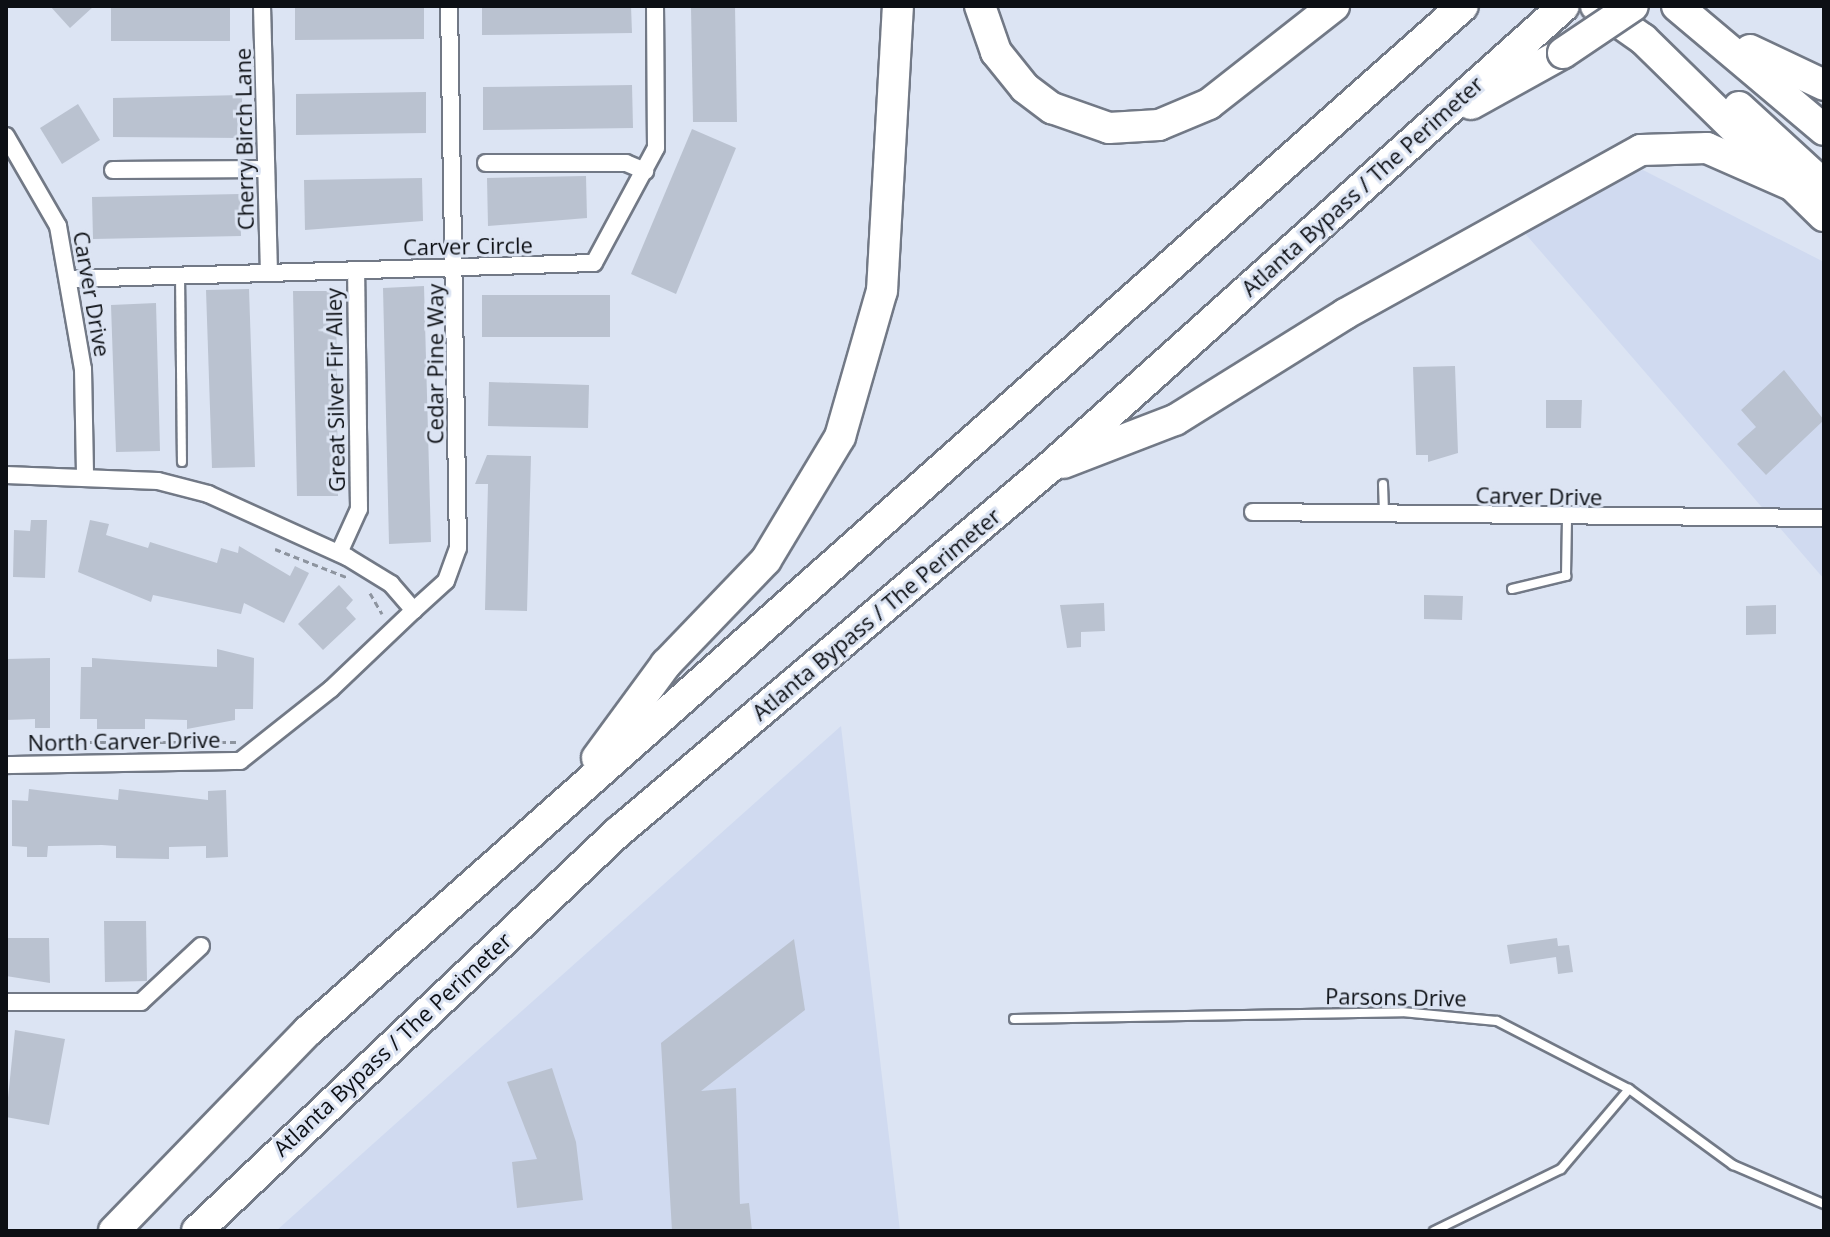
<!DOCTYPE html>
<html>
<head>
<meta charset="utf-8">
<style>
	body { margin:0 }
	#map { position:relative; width:1830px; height:1237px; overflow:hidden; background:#dce4f3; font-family:"Open Sans",sans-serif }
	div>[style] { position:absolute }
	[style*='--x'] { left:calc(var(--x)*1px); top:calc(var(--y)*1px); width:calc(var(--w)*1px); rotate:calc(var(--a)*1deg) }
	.built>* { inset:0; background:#d0daf0 }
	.building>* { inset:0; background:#bac2d0 }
	.path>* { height:3px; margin-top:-1.5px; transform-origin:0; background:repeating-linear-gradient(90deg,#8d949f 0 6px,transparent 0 10px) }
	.roads { filter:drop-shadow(2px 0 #727986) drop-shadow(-2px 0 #727986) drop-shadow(0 2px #727986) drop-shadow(0 -2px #727986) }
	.lane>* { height:8px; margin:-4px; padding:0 4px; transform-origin:4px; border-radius:4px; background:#fff }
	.street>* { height:16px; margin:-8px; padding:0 8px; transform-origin:8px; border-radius:8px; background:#fff }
	.highway>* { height:30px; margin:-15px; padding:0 15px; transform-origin:15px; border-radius:15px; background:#fff }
	.bridges { filter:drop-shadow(2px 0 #727986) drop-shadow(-2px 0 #727986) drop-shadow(0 2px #727986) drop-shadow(0 -2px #727986) }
	.highway-bridge>* { height:30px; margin:-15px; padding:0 15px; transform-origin:15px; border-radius:15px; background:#fff }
	span { translate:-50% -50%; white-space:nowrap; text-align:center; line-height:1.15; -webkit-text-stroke:6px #dce4f3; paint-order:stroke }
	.street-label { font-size:22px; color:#0c0f14 }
	.frame { position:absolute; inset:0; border:8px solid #0c0f14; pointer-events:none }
</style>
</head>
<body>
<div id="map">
	<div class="built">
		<div style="clip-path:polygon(1643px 170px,1824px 262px,1824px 579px,1504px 209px)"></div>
		<div style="clip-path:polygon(841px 726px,900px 1231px,276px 1231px,374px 1143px)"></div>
	</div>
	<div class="building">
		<div style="clip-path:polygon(50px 6px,94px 6px,70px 28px)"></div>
		<div style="clip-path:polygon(111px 6px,230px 6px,230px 41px,111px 41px)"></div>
		<div style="clip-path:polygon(295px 6px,424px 6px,424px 39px,295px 40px)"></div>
		<div style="clip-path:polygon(482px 6px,631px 6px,632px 33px,482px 35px)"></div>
		<div style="clip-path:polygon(735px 6px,737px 122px,693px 122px,691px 7px)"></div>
		<div style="clip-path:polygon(632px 85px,633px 128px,483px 130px,483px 87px)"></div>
		<div style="clip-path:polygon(426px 92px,426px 133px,296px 135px,296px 94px)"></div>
		<div style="clip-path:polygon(242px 95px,242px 138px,113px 137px,113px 98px)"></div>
		<div style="clip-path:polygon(78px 104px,100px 140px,62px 164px,40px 128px)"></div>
		<div style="clip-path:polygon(692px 129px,736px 148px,676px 294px,631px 274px)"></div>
		<div style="clip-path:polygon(586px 176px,587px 218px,488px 226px,487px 178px)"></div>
		<div style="clip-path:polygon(422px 178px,423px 221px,305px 230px,304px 180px)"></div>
		<div style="clip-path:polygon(240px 194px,241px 236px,93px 239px,92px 197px)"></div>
		<div style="clip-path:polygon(424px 286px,431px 542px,389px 544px,383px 288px)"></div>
		<div style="clip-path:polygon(249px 289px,255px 467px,212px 468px,206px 290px)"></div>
		<div style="clip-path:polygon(293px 291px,336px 291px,338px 496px,297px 496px)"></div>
		<div style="clip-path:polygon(482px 295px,610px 295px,610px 337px,482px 337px)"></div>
		<div style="clip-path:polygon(156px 303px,160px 451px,116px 452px,111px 305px)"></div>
		<div style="clip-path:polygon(1455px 366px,1458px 453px,1428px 462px,1428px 455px,1416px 455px,1413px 367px)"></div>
		<div style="clip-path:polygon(1784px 370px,1824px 420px,1766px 475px,1737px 444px,1756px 427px,1741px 410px)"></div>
		<div style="clip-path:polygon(489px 382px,589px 385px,588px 428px,488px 426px)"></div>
		<div style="clip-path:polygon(1546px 400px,1582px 400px,1581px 428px,1546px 428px)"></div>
		<div style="clip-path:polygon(487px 455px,531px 456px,527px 611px,485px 610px,488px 484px,475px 484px)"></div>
		<div style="clip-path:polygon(31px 520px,47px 520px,45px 578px,13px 577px,14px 530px,30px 531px)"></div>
		<div style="clip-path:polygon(90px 520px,109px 524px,106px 535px,148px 548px,150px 542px,217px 563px,221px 548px,238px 553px,239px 546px,290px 576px,295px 566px,309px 573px,284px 623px,244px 603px,241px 614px,153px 595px,151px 602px,78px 572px)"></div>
		<div style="clip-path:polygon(339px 585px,353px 600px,346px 608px,356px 619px,323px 650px,298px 624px)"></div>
		<div style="clip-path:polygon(1424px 595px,1463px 596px,1462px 620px,1424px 619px)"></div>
		<div style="clip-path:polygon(1104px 603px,1105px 631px,1081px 632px,1081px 647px,1067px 648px,1060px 605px)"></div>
		<div style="clip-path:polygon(1776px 605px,1776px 634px,1746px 635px,1746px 606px)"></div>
		<div style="clip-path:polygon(217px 649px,254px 658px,253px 709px,235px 709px,235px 720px,187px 729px,187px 720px,145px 719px,145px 729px,97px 729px,97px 719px,80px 719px,81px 667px,92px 667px,92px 658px,217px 667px)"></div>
		<div style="clip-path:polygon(50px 658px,50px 728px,35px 728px,35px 719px,6px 720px,6px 659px)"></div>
		<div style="clip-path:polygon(29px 789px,118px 800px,119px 789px,208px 800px,208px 791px,226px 790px,228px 857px,206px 858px,206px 846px,169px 847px,169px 859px,116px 858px,116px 846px,102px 845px,48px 846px,47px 857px,27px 857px,27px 847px,12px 846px,12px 800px,28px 801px)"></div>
		<div style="clip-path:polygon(104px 921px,146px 921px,147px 981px,105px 982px)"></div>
		<div style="clip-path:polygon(6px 938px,49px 938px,50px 983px,6px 976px)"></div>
		<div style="clip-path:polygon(1557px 938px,1558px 946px,1569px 945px,1573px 972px,1558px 974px,1556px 957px,1510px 964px,1507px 945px)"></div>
		<div style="clip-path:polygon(794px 939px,805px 1010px,701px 1091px,736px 1088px,740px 1204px,749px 1203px,752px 1231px,672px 1231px,661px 1043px)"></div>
		<div style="clip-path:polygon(15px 1030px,65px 1039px,49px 1125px,6px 1117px)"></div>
		<div style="clip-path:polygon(552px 1068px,576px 1142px,583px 1200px,517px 1208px,512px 1162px,537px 1159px,507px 1082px)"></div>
	</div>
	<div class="path">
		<div style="--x:275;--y:549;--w:79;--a:21.4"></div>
		<div style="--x:370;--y:593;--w:24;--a:60"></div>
		<div style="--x:80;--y:742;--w:156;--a:0"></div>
	</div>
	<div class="roads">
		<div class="lane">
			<div style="--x:180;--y:274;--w:188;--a:89.4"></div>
			<div style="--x:1383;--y:484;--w:30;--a:88"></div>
			<div style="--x:1512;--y:589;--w:56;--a:-13.5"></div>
			<div style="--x:1566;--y:576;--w:57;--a:-89"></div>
			<div style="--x:1014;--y:1019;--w:388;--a:-1"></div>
			<div style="--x:1402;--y:1012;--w:95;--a:5.4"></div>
			<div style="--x:1497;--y:1021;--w:148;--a:27.3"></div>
			<div style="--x:1629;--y:1089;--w:129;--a:36.2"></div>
			<div style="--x:1733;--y:1165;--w:99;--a:23.2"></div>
			<div style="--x:1434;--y:1231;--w:141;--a:-26"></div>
			<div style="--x:1561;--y:1169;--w:105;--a:-49.6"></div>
		</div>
		<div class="street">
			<div style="--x:262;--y:6;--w:265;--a:88.5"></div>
			<div style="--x:6;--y:136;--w:104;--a:60"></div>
			<div style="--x:58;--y:226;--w:145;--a:80.1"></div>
			<div style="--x:83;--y:369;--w:106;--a:88.9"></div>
			<div style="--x:486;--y:163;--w:140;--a:0"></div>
			<div style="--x:626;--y:163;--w:21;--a:23"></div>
			<div style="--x:113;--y:170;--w:153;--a:-0.4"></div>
			<div style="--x:70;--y:279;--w:524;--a:-1.75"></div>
			<div style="--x:594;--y:263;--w:131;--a:-61.7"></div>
			<div style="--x:656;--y:148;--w:142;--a:-90.4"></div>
			<div style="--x:6;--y:475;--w:152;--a:2.3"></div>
			<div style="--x:158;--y:481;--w:52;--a:14.6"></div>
			<div style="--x:208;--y:494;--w:153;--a:24.4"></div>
			<div style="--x:347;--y:557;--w:52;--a:31.5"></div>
			<div style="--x:391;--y:584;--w:35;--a:49"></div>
			<div style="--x:414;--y:610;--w:115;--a:136.4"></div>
			<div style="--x:331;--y:689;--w:116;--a:141.6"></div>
			<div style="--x:240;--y:761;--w:234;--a:179"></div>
			<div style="--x:1253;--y:512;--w:571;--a:0.6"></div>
			<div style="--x:339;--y:553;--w:48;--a:-65.6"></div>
			<div style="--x:359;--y:509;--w:239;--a:-90.7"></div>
			<div style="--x:414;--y:610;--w:43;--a:-42.2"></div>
			<div style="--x:446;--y:581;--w:35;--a:-70"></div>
			<div style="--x:458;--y:548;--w:542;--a:-90.95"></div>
			<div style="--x:6;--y:1002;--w:135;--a:0"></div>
			<div style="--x:141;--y:1002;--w:82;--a:-43"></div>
		</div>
		<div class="highway">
			<div style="--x:980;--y:6;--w:49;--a:70.8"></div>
			<div style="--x:996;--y:52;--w:46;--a:51.1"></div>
			<div style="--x:1025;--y:88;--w:34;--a:37"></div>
			<div style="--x:1052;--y:108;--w:60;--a:19.3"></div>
			<div style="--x:1109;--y:128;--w:50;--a:-3.4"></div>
			<div style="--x:1159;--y:125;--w:54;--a:-22.8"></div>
			<div style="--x:1209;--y:104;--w:159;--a:-38.1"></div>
			<div style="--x:1596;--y:6;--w:57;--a:35.1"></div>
			<div style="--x:1643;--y:39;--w:253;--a:44.4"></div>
			<div style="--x:1677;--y:6;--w:192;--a:40.1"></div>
			<div style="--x:1750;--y:50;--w:82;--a:25.3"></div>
			<div style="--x:1471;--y:104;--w:105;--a:-29"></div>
			<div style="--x:1739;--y:107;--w:115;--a:42.5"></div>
			<div style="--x:1063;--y:463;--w:120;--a:-21"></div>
			<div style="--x:1175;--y:420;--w:200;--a:-31.9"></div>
			<div style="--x:1345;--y:314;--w:338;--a:-29"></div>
			<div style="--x:1641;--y:150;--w:66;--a:-1.7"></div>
			<div style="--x:1707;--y:148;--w:97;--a:23.7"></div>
			<div style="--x:597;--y:758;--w:117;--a:-53.7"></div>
			<div style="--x:666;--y:664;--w:144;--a:-46.1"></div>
			<div style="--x:766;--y:560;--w:144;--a:-59"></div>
			<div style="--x:840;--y:437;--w:152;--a:-74"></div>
			<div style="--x:882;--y:291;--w:285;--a:-86.8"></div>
			<div style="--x:114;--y:1231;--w:279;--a:-45.9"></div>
			<div style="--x:308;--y:1031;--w:1544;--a:-41.59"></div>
			<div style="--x:197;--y:1231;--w:579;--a:-43.46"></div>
			<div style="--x:617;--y:833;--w:567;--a:-40.21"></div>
			<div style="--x:1050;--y:467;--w:690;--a:-41.89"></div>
		</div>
	</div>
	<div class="bridges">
		<div class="highway-bridge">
			<div style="--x:1563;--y:53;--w:84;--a:-33.9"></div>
		</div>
	</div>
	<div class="street-label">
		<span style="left:244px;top:139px;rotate:-91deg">Cherry Birch Lane</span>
		<span style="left:1362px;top:186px;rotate:-42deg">Atlanta Bypass / The Perimeter</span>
		<span style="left:468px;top:246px;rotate:-1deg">Carver Circle</span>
		<span style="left:92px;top:294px;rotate:80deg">Carver Drive</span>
		<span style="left:435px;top:364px;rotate:-90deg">Cedar Pine Way</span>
		<span style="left:335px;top:390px;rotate:-91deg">Great Silver Fir Alley</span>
		<span style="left:1539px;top:496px;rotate:1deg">Carver Drive</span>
		<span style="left:876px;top:614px;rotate:-40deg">Atlanta Bypass / The Perimeter</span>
		<span style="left:124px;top:741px;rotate:-1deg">North Carver Drive</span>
		<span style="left:1396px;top:997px;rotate:1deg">Parsons Drive</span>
		<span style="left:392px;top:1044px;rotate:-43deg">Atlanta Bypass / The Perimeter</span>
	</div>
	<div class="frame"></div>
</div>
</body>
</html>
